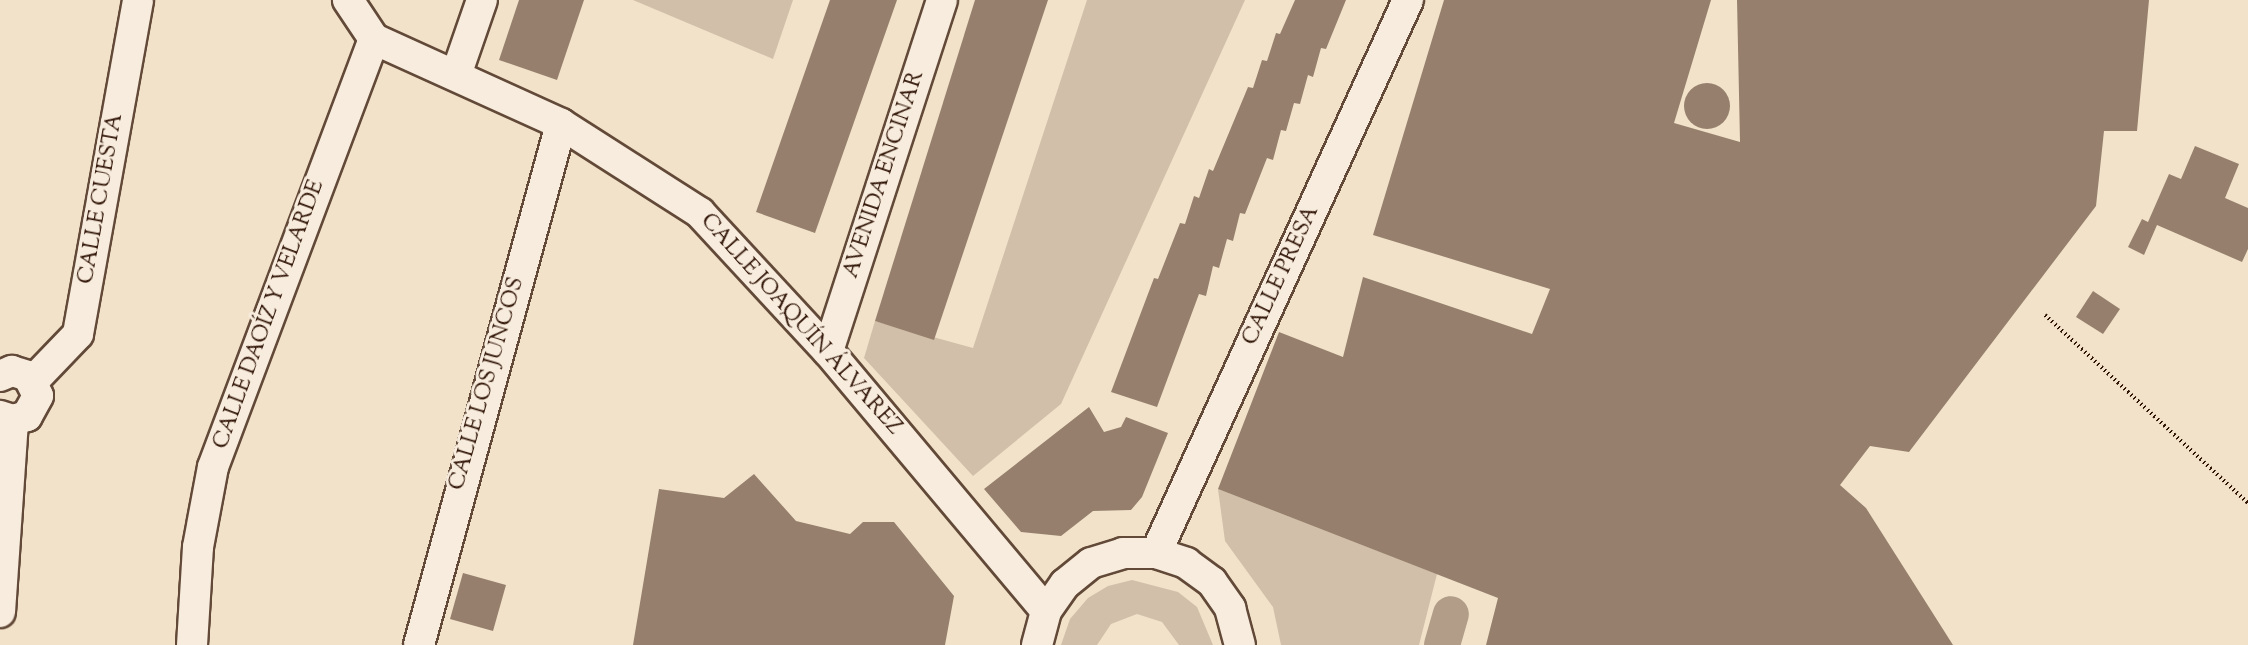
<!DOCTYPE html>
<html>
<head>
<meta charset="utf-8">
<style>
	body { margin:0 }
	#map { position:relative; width:2248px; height:645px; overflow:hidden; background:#f2e2ca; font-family:"Sorts Mill Goudy",serif }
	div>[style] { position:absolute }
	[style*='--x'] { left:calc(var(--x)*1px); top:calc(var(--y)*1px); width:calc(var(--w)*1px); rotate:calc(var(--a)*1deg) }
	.green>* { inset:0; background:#d1bfa9 }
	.canal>* { height:36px; margin:-18px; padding:0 18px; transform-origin:18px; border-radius:18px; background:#b19d88 }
	.building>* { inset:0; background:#96806d }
	.round { border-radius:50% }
	.path>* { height:4px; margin-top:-2px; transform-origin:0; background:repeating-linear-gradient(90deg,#321608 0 1.5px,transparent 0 4.5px) }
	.roads { filter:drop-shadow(2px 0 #624938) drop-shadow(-2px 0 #624938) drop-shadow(0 2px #624938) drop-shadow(0 -2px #624938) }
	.street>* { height:30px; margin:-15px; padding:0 15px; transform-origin:15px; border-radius:15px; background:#f7ecdd }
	span { translate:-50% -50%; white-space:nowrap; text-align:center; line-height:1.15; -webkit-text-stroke:6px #f7ecdd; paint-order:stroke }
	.street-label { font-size:22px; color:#321608 }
</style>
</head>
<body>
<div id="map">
	<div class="green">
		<div style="clip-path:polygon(633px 0,793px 0,773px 59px)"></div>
		<div style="clip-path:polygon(1087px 0,1245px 0,1061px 404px,973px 476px,864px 358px,875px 321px,973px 348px)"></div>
		<div style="clip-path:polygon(1218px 489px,1437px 574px,1419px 645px,1281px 645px,1273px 607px,1225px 541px)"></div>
		<div style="clip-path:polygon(1132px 580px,1178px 592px,1197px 607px,1213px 645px,1179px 645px,1162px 622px,1137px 614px,1111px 624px,1097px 645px,1061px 645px,1070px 619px,1088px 598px,1108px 586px)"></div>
	</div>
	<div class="canal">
		<div style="--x:1442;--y:645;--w:32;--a:-74"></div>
	</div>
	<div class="building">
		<div style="clip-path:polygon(519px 0,584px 0,557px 80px,499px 60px)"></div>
		<div style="clip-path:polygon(830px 0,897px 0,815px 233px,756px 212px)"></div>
		<div style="clip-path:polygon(975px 0,1048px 0,934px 340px,875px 321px)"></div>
		<div style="clip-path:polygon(1295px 0,1346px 0,1326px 49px,1321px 48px,1313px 77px,1308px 75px,1300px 104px,1294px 103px,1286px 131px,1281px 130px,1273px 160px,1267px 158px,1245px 214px,1240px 213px,1233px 241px,1227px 239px,1219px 268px,1213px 266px,1206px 296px,1199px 294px,1157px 407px,1111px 392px,1154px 278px,1158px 279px,1180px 223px,1185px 224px,1194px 196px,1199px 198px,1209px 169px,1213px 171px,1248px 87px,1253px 88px,1262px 60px,1267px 61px,1276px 33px,1280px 34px)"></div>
		<div style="clip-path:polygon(1444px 0,1711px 0,1674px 123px,1740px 142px,1737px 0,2149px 0,2137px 131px,2104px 131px,2096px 206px,1909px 452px,1870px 446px,1840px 485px,1866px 508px,1953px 645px,1486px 645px,1498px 598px,1218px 489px,1279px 332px,1343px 357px,1363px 277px,1532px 334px,1550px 289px,1373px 235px)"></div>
		<div class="round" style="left:1684px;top:83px;width:46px;height:46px"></div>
		<div style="clip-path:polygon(2195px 146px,2239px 164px,2225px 198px,2248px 208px,2248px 249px,2242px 262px,2157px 225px,2144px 255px,2128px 247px,2142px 219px,2148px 222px,2169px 174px,2181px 179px)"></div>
		<div style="clip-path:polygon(2093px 291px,2120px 309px,2103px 334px,2076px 317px)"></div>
		<div style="clip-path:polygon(1089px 407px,1104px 432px,1121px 427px,1126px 417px,1168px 433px,1142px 497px,1131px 510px,1093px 511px,1061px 536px,1021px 532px,984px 489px)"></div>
		<div style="clip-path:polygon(754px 474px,796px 521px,850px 534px,863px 522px,894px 522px,954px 596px,945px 645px,633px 645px,659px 489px,724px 498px)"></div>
		<div style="clip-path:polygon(463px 573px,506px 585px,493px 631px,450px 619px)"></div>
	</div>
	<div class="path">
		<div style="--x:2045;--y:315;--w:277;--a:42.8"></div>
	</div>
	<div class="roads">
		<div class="street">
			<div style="--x:374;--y:39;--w:205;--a:24.4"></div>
			<div style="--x:561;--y:124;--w:165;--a:32.6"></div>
			<div style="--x:700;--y:213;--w:188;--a:47.2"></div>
			<div style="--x:828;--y:351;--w:339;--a:50"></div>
			<div style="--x:456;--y:75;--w:79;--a:-70.9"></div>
			<div style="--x:828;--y:351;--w:369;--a:-72"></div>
			<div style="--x:0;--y:376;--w:13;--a:-23"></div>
			<div style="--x:12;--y:371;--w:17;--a:17"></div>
			<div style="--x:28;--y:376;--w:22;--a:63"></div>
			<div style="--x:38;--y:396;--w:23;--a:119"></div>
			<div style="--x:27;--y:416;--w:15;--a:164"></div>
			<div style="--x:13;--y:420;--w:14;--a:-163"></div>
			<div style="--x:33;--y:381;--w:65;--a:-46.2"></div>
			<div style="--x:78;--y:334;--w:339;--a:-79.8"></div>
			<div style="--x:1156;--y:553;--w:608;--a:-65.5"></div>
			<div style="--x:0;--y:612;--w:192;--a:-86.1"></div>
			<div style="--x:192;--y:645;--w:98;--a:-86.5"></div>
			<div style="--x:198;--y:547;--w:81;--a:-79.4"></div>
			<div style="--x:213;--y:467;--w:457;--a:-69.4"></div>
			<div style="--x:374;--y:39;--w:47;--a:-123.7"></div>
			<div style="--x:419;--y:645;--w:540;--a:-74.75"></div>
			<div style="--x:1037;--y:645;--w:35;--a:-75"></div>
			<div style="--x:1046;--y:611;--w:33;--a:-55"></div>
			<div style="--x:1065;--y:584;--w:33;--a:-39"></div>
			<div style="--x:1091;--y:563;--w:34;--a:-17"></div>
			<div style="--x:1123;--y:553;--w:33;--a:0"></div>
			<div style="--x:1156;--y:553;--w:32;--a:18"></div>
			<div style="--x:1186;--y:563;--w:32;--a:36"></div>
			<div style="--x:1212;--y:582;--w:32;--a:55"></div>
			<div style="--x:1230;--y:608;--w:38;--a:75"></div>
		</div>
	</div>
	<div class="street-label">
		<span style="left:885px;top:175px;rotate:-72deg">AVENIDA ENCINAR</span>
		<span style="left:102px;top:199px;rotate:-80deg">CALLE CUESTA</span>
		<span style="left:1282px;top:276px;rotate:-65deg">CALLE PRESA</span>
		<span style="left:270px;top:315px;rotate:-70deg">CALLE DAOÍZ Y VELARDE</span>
		<span style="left:800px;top:325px;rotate:48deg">CALLE JOAQUÍN ÁLVAREZ</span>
		<span style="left:488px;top:384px;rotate:-74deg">CALLE LOS JUNCOS</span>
	</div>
</div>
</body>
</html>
